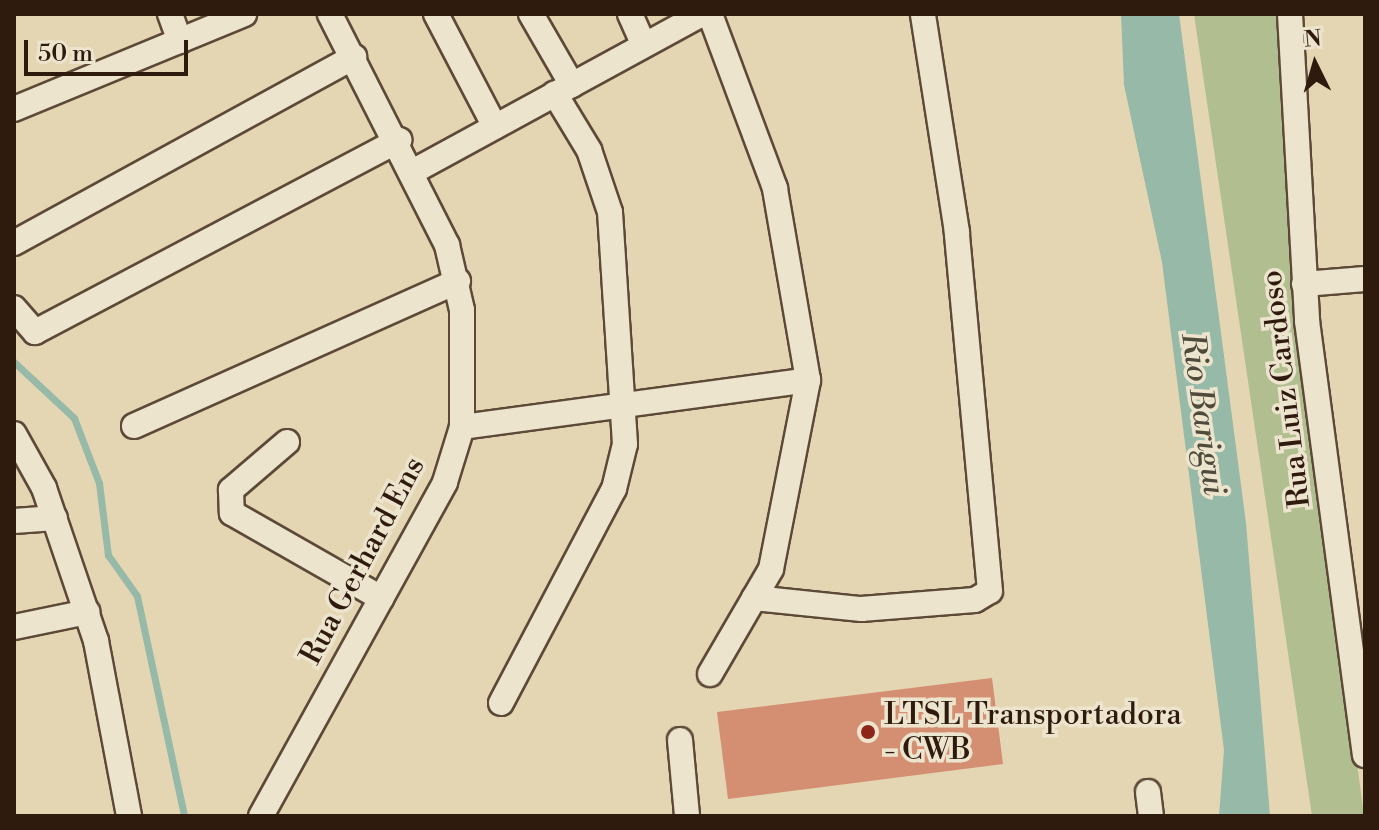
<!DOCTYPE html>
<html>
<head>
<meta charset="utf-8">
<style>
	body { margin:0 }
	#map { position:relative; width:1379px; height:830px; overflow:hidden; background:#e4d5b3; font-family:"Libre Bodoni",serif }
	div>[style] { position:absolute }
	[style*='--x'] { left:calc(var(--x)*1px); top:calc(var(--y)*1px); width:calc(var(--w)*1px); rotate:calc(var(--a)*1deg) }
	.green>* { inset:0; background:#b1be8f }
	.water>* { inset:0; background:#96b9a8 }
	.stream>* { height:7px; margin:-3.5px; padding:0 3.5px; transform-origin:3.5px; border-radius:3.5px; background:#96b9a8 }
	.building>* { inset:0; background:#d48e71 }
	.roads { filter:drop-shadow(2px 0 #5c4937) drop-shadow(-2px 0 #5c4937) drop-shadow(0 2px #5c4937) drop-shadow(0 -2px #5c4937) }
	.street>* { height:24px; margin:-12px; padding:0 12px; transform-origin:12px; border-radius:12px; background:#ede4ce }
	.dots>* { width:22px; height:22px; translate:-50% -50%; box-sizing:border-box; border:4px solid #ede4ce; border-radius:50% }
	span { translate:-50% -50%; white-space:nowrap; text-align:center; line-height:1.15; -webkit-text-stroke:7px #ede4ce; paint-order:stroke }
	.street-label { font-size:30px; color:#2f1a0e }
	.poi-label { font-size:30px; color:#2f1a0e }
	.left { translate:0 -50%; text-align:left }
	.water-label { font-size:32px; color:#4e4a3c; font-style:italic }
	.frame { position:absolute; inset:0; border:16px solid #2f1a0e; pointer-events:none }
	.north { position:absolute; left:1275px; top:24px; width:80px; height:80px; -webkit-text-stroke:6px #ede4ce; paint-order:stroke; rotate:355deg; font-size:22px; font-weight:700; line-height:32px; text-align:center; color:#2f1a0e }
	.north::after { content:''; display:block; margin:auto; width:28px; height:36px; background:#2f1a0e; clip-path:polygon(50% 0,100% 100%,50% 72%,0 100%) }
	.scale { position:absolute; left:24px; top:40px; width:164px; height:36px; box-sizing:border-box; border:4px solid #2f1a0e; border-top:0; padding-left:10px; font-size:24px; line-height:28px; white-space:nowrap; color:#2f1a0e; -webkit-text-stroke:6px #ede4ce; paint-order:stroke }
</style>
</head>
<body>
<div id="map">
	<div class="green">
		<div style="clip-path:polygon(1194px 14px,1278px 14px,1297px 307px,1364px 816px,1312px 816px)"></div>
	</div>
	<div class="water">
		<div style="clip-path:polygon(1121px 14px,1179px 14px,1246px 523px,1270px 816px,1219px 816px,1224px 750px,1162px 262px,1124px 85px)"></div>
	</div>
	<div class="stream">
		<div style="--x:14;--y:362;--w:82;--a:43"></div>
		<div style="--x:74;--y:418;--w:70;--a:69"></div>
		<div style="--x:99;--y:483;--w:73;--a:82.9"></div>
		<div style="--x:108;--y:555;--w:50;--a:54.7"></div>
		<div style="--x:137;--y:596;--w:225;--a:77.9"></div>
	</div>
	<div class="building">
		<div style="clip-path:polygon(992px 678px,1003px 764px,728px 799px,717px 712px)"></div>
	</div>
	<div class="roads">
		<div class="street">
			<div style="--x:170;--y:14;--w:29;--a:70"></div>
			<div style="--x:436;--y:14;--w:127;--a:62.4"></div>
			<div style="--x:531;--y:14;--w:82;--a:60"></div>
			<div style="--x:630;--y:14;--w:34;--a:66"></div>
			<div style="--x:1290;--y:14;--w:307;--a:86.8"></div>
			<div style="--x:1307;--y:321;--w:438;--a:82.4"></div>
			<div style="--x:14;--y:109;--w:249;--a:-22.4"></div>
			<div style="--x:414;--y:171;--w:328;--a:-28.6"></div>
			<div style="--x:14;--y:243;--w:388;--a:-28.7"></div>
			<div style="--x:1304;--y:284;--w:61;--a:-4.7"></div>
			<div style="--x:14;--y:308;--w:32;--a:49"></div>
			<div style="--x:35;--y:332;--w:412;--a:-27.8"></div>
			<div style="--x:134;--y:426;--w:355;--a:-24.1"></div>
			<div style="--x:462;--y:427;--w:349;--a:-7.7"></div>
			<div style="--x:14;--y:434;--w:62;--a:60.9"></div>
			<div style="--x:44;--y:488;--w:162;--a:71.2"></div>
			<div style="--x:96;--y:641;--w:178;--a:79.3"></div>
			<div style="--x:287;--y:442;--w:74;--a:139.4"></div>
			<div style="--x:231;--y:490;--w:23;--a:88"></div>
			<div style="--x:232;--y:513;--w:172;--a:29.7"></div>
			<div style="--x:14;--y:521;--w:41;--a:-4.2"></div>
			<div style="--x:754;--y:598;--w:108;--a:5.9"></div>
			<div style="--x:861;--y:609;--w:114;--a:-4.5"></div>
			<div style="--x:975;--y:600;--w:17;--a:-31"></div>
			<div style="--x:990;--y:591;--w:361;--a:-95.3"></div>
			<div style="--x:957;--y:232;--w:221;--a:-98.9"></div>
			<div style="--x:14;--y:627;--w:75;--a:-11.6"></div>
			<div style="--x:710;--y:674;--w:121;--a:-59.8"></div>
			<div style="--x:771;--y:569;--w:193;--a:-78.9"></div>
			<div style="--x:808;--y:380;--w:195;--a:-99.8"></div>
			<div style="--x:775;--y:188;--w:186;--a:-110.5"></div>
			<div style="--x:501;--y:703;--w:242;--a:-62.2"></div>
			<div style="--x:614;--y:489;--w:46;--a:-76.3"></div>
			<div style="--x:625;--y:444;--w:232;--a:-93.7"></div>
			<div style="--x:610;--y:212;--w:65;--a:-108.7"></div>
			<div style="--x:589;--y:150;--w:66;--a:-121.3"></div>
			<div style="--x:680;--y:740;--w:76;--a:84.7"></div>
			<div style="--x:1148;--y:792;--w:24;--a:83"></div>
			<div style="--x:261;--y:816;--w:381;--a:-61.1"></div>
			<div style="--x:445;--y:482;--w:58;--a:-72.8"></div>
			<div style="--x:462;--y:427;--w:117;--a:-90"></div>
			<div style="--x:462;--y:310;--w:67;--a:-103"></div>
			<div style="--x:447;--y:245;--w:259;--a:-116.9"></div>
		</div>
	</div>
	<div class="dots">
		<div style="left:868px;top:732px;background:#8f2418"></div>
	</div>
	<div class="street-label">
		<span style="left:1286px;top:389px;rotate:-97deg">Rua Luiz Cardoso</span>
		<span style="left:363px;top:561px;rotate:-62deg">Rua Gerhard Ens</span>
	</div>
	<div class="poi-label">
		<span class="left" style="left:884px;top:732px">LTSL Transportadora<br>- CWB</span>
	</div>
	<div class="water-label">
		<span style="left:1203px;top:414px;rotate:82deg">Rio Barigui</span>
	</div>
	<div class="frame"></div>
	<div class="north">N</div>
	<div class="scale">50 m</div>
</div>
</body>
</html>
